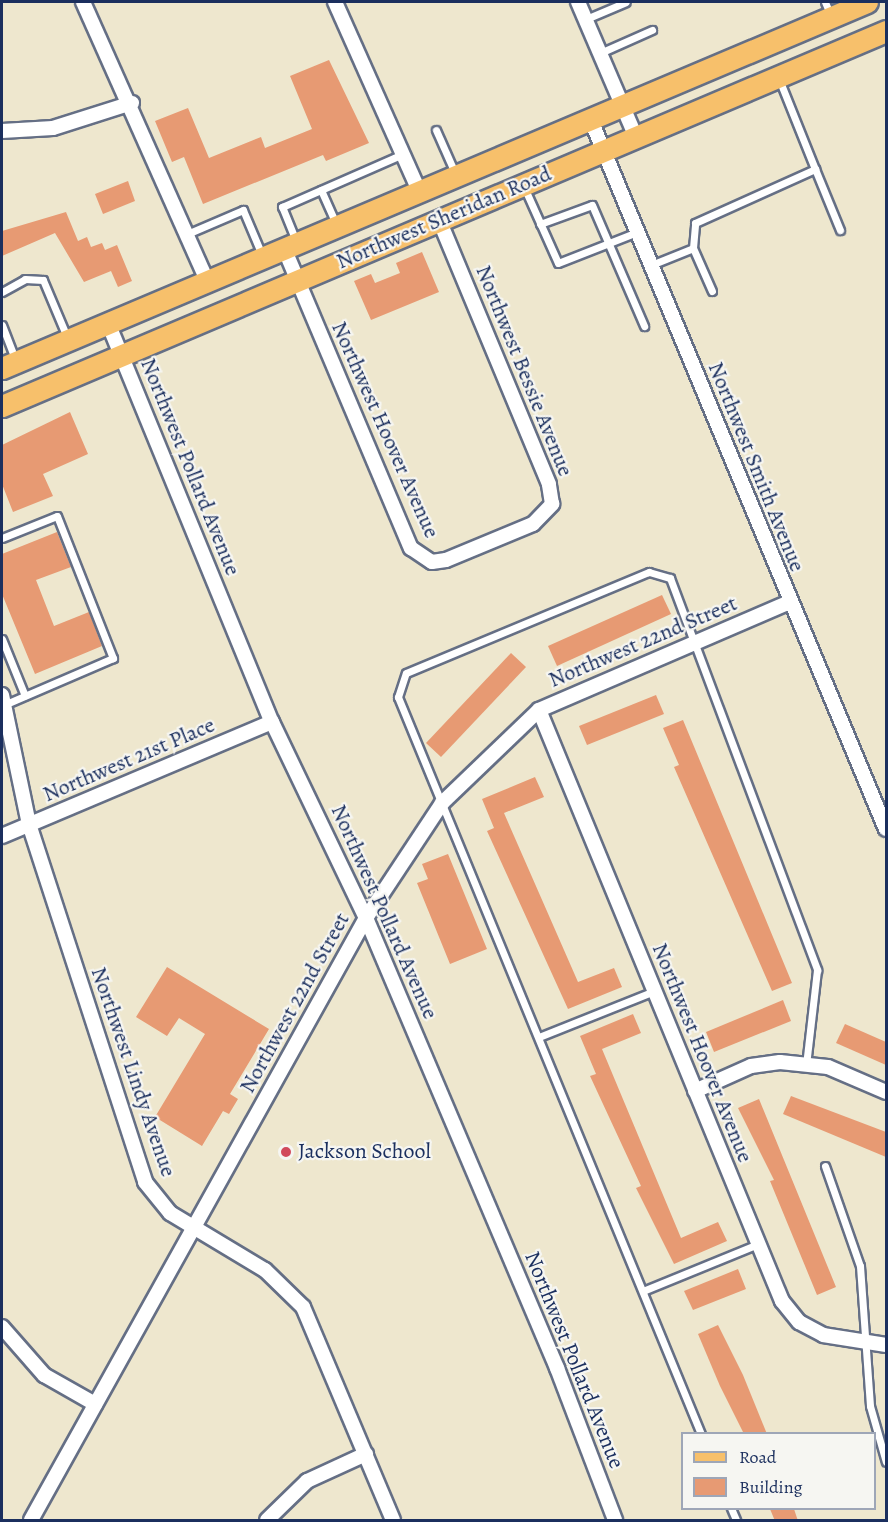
<!DOCTYPE html>
<html>
<head>
<meta charset="utf-8">
<style>
	body { margin:0 }
	#map { position:relative; width:888px; height:1522px; overflow:hidden; background:#eee7ce; font-family:Alegreya,serif }
	div>[style] { position:absolute }
	[style*='--x'] { left:calc(var(--x)*1px); top:calc(var(--y)*1px); width:calc(var(--w)*1px); rotate:calc(var(--a)*1deg) }
	.building>* { inset:0; background:#e79a73 }
	.roads { filter:drop-shadow(2px 0 #656f85) drop-shadow(-2px 0 #656f85) drop-shadow(0 2px #656f85) drop-shadow(0 -2px #656f85) }
	.service>* { height:7px; margin:-3.5px; padding:0 3.5px; transform-origin:3.5px; border-radius:3.5px; background:#fff }
	.minor>* { height:14px; margin:-7px; padding:0 7px; transform-origin:7px; border-radius:7px; background:#fff }
	.primary>* { height:21px; margin:-10.5px; padding:0 10.5px; transform-origin:10.5px; border-radius:10.5px; background:#f7c06b }
	.dots>* { width:16px; height:16px; translate:-50% -50%; box-sizing:border-box; border:3px solid #f6f6f2; border-radius:50% }
	span { translate:-50% -50%; white-space:nowrap; text-align:center; line-height:1.15; -webkit-text-stroke:4.5px #f6f6f2; paint-order:stroke }
	.street-label { font-size:22px; color:#1b2f5e }
	.poi-label { font-size:22px; color:#1b2f5e }
	.left { translate:0 -50%; text-align:left }
	.frame { position:absolute; inset:0; border:3px solid #1b2f5e; pointer-events:none }
	.legend { position:absolute; left:681px; top:1432px; width:195px; height:78px; box-sizing:border-box; background:#f6f6f2; border:2px solid #9ea6b7; margin:0; padding:8px 10px; list-style:none; font-size:18px; color:#1b2f5e }
	.legend li { display:flex; align-items:center; gap:12px; height:30px }
	.legend b { width:30px; border:2px solid #9ea6b7 }
</style>
</head>
<body>
<div id="map">
	<div class="building">
		<div style="clip-path:polygon(329px 60px,369px 143px,326px 161px,323px 155px,203px 204px,184px 157px,172px 162px,155px 121px,188px 108px,209px 158px,261px 137px,265px 148px,312px 129px,290px 76px)"></div>
		<div style="clip-path:polygon(128px 181px,135px 201px,103px 214px,95px 194px)"></div>
		<div style="clip-path:polygon(66px 212px,78px 241px,87px 237px,91px 247px,102px 243px,105px 250px,117px 245px,132px 281px,118px 287px,111px 271px,84px 282px,55px 233px,2px 256px,2px 231px)"></div>
		<div style="clip-path:polygon(422px 252px,439px 292px,371px 320px,354px 281px,371px 274px,375px 283px,400px 273px,396px 263px)"></div>
		<div style="clip-path:polygon(70px 412px,88px 454px,43px 474px,53px 496px,13px 512px,2px 484px,2px 445px)"></div>
		<div style="clip-path:polygon(57px 532px,71px 567px,36px 580px,54px 626px,89px 612px,102px 646px,35px 674px,2px 594px,2px 554px)"></div>
		<div style="clip-path:polygon(662px 595px,671px 614px,557px 666px,548px 646px)"></div>
		<div style="clip-path:polygon(511px 653px,526px 667px,441px 757px,426px 743px)"></div>
		<div style="clip-path:polygon(656px 695px,664px 714px,587px 745px,579px 726px)"></div>
		<div style="clip-path:polygon(683px 720px,792px 983px,772px 991px,674px 767px,679px 765px,663px 728px)"></div>
		<div style="clip-path:polygon(535px 777px,544px 797px,504px 813px,578px 982px,614px 968px,622px 987px,568px 1009px,487px 831px,494px 828px,482px 799px)"></div>
		<div style="clip-path:polygon(448px 854px,487px 949px,450px 964px,417px 883px,428px 879px,422px 864px)"></div>
		<div style="clip-path:polygon(167px 967px,269px 1029px,230px 1094px,238px 1099px,229px 1114px,223px 1111px,202px 1146px,155px 1117px,205px 1034px,179px 1018px,167px 1036px,136px 1017px)"></div>
		<div style="clip-path:polygon(783px 1000px,791px 1021px,714px 1052px,706px 1032px)"></div>
		<div style="clip-path:polygon(633px 1014px,641px 1033px,602px 1049px,681px 1238px,718px 1222px,727px 1241px,674px 1264px,636px 1188px,641px 1186px,590px 1076px,596px 1074px,580px 1036px)"></div>
		<div style="clip-path:polygon(845px 1024px,886px 1042px,886px 1065px,836px 1043px)"></div>
		<div style="clip-path:polygon(791px 1096px,886px 1132px,886px 1157px,783px 1114px)"></div>
		<div style="clip-path:polygon(759px 1099px,836px 1287px,817px 1295px,770px 1181px,774px 1180px,738px 1108px)"></div>
		<div style="clip-path:polygon(738px 1269px,746px 1289px,693px 1310px,684px 1291px)"></div>
		<div style="clip-path:polygon(718px 1325px,743px 1375px,767px 1434px,744px 1434px,720px 1386px,698px 1334px)"></div>
		<div style="clip-path:polygon(770px 1509px,794px 1509px,798px 1521px,775px 1521px)"></div>
	</div>
	<div class="roads">
		<div class="service">
			<div style="--x:825;--y:2;--w:13;--a:67"></div>
			<div style="--x:586;--y:19;--w:43;--a:-23"></div>
			<div style="--x:600;--y:53;--w:57;--a:-23.9"></div>
			<div style="--x:436;--y:130;--w:47;--a:66.2"></div>
			<div style="--x:815;--y:169;--w:66;--a:67.7"></div>
			<div style="--x:524;--y:187;--w:83;--a:65.9"></div>
			<div style="--x:558;--y:263;--w:85;--a:-21.4"></div>
			<div style="--x:321;--y:190;--w:37;--a:66"></div>
			<div style="--x:540;--y:224;--w:55;--a:-20.1"></div>
			<div style="--x:592;--y:205;--w:132;--a:66.7"></div>
			<div style="--x:187;--y:234;--w:61;--a:-23.2"></div>
			<div style="--x:243;--y:210;--w:49;--a:67.1"></div>
			<div style="--x:296;--y:241;--w:37;--a:-112"></div>
			<div style="--x:282;--y:207;--w:132;--a:-23.7"></div>
			<div style="--x:693;--y:248;--w:47;--a:66.2"></div>
			<div style="--x:651;--y:265;--w:45;--a:-22"></div>
			<div style="--x:693;--y:248;--w:25;--a:-85"></div>
			<div style="--x:695;--y:223;--w:132;--a:-24.2"></div>
			<div style="--x:815;--y:169;--w:97;--a:-111.8"></div>
			<div style="--x:2;--y:292;--w:26;--a:-29"></div>
			<div style="--x:25;--y:279;--w:18;--a:3"></div>
			<div style="--x:43;--y:280;--w:62;--a:67.2"></div>
			<div style="--x:2;--y:325;--w:36;--a:69"></div>
			<div style="--x:2;--y:538;--w:59;--a:-21.8"></div>
			<div style="--x:57;--y:516;--w:153;--a:68.5"></div>
			<div style="--x:113;--y:658;--w:119;--a:156.7"></div>
			<div style="--x:2;--y:639;--w:61;--a:68"></div>
			<div style="--x:539;--y:1037;--w:124;--a:-21.8"></div>
			<div style="--x:825;--y:1166;--w:106;--a:70.7"></div>
			<div style="--x:860;--y:1266;--w:140;--a:85.9"></div>
			<div style="--x:870;--y:1406;--w:58;--a:74.1"></div>
			<div style="--x:643;--y:1291;--w:124;--a:-22.2"></div>
			<div style="--x:701;--y:1434;--w:797;--a:-112.35"></div>
			<div style="--x:398;--y:697;--w:25;--a:-72"></div>
			<div style="--x:406;--y:673;--w:263;--a:-22.6"></div>
			<div style="--x:649;--y:572;--w:22;--a:16"></div>
			<div style="--x:670;--y:578;--w:419;--a:69.4"></div>
			<div style="--x:817;--y:970;--w:96;--a:96.6"></div>
			<div style="--x:731;--y:1508;--w:13;--a:67"></div>
		</div>
		<div class="minor">
			<div style="--x:83;--y:2;--w:305;--a:66"></div>
			<div style="--x:335;--y:2;--w:207;--a:66"></div>
			<div style="--x:578;--y:2;--w:147;--a:66.8"></div>
			<div style="--x:590;--y:118;--w:770;--a:67.4"></div>
			<div style="--x:2;--y:131;--w:51;--a:-3.4"></div>
			<div style="--x:53;--y:128;--w:83;--a:-17.6"></div>
			<div style="--x:284;--y:248;--w:326;--a:67.1"></div>
			<div style="--x:411;--y:548;--w:25;--a:34"></div>
			<div style="--x:432;--y:562;--w:14;--a:-8"></div>
			<div style="--x:446;--y:560;--w:94;--a:-22.5"></div>
			<div style="--x:533;--y:524;--w:28;--a:-46"></div>
			<div style="--x:552;--y:504;--w:20;--a:-99"></div>
			<div style="--x:549;--y:484;--w:286;--a:-112.6"></div>
			<div style="--x:108;--y:323;--w:431;--a:67.7"></div>
			<div style="--x:272;--y:722;--w:217;--a:64.4"></div>
			<div style="--x:366;--y:918;--w:489;--a:67"></div>
			<div style="--x:557;--y:1368;--w:163;--a:69.1"></div>
			<div style="--x:2;--y:695;--w:132;--a:78.2"></div>
			<div style="--x:29;--y:824;--w:376;--a:72"></div>
			<div style="--x:145;--y:1182;--w:40;--a:51"></div>
			<div style="--x:170;--y:1213;--w:111;--a:31"></div>
			<div style="--x:265;--y:1270;--w:53;--a:44.2"></div>
			<div style="--x:303;--y:1307;--w:231;--a:67.1"></div>
			<div style="--x:539;--y:710;--w:639;--a:67.65"></div>
			<div style="--x:782;--y:1301;--w:27;--a:51"></div>
			<div style="--x:799;--y:1322;--w:27;--a:28"></div>
			<div style="--x:823;--y:1335;--w:64;--a:9"></div>
			<div style="--x:2;--y:836;--w:293;--a:-22.9"></div>
			<div style="--x:695;--y:1091;--w:61;--a:-24.1"></div>
			<div style="--x:751;--y:1066;--w:29;--a:-8"></div>
			<div style="--x:780;--y:1062;--w:48;--a:5.9"></div>
			<div style="--x:828;--y:1067;--w:63;--a:23.3"></div>
			<div style="--x:2;--y:1327;--w:64;--a:48.8"></div>
			<div style="--x:44;--y:1375;--w:59;--a:29.6"></div>
			<div style="--x:31;--y:1520;--w:689;--a:-60.91"></div>
			<div style="--x:366;--y:918;--w:138;--a:-56.5"></div>
			<div style="--x:442;--y:803;--w:134;--a:-43.8"></div>
			<div style="--x:539;--y:710;--w:271;--a:-23.3"></div>
			<div style="--x:267;--y:1520;--w:56;--a:-44.3"></div>
			<div style="--x:307;--y:1481;--w:65;--a:-24.6"></div>
		</div>
		<div class="primary">
			<div style="--x:2;--y:368;--w:939;--a:-22.93"></div>
			<div style="--x:2;--y:406;--w:960;--a:-22.99"></div>
		</div>
	</div>
	<div class="dots">
		<div style="left:286px;top:1152px;background:#d1495b"></div>
	</div>
	<div class="street-label">
		<span style="left:444px;top:218px;rotate:-23deg">Northwest Sheridan Road</span>
		<span style="left:524px;top:371px;rotate:68deg">Northwest Bessie Avenue</span>
		<span style="left:385px;top:430px;rotate:66deg">Northwest Hoover Avenue</span>
		<span style="left:190px;top:467px;rotate:68deg">Northwest Pollard Avenue</span>
		<span style="left:756px;top:467px;rotate:68deg">Northwest Smith Avenue</span>
		<span style="left:643px;top:642px;rotate:-23deg">Northwest 22nd Street</span>
		<span style="left:129px;top:760px;rotate:-23deg">Northwest 21st Place</span>
		<span style="left:384px;top:912px;rotate:66deg">Northwest Pollard Avenue</span>
		<span style="left:295px;top:1003px;rotate:-61deg">Northwest 22nd Street</span>
		<span style="left:702px;top:1053px;rotate:68deg">Northwest Hoover Avenue</span>
		<span style="left:133px;top:1072px;rotate:71deg">Northwest Lindy Avenue</span>
		<span style="left:574px;top:1360px;rotate:68deg">Northwest Pollard Avenue</span>
	</div>
	<div class="poi-label">
		<span class="left" style="left:298px;top:1152px">Jackson School</span>
	</div>
	<div class="frame"></div>
	<ul class="legend">
	<li><b style="height:8px;background:#f7c06b"></b>Road</li>
	<li><b style="height:16px;background:#e79a73"></b>Building</li>
	</ul>
</div>
</body>
</html>
